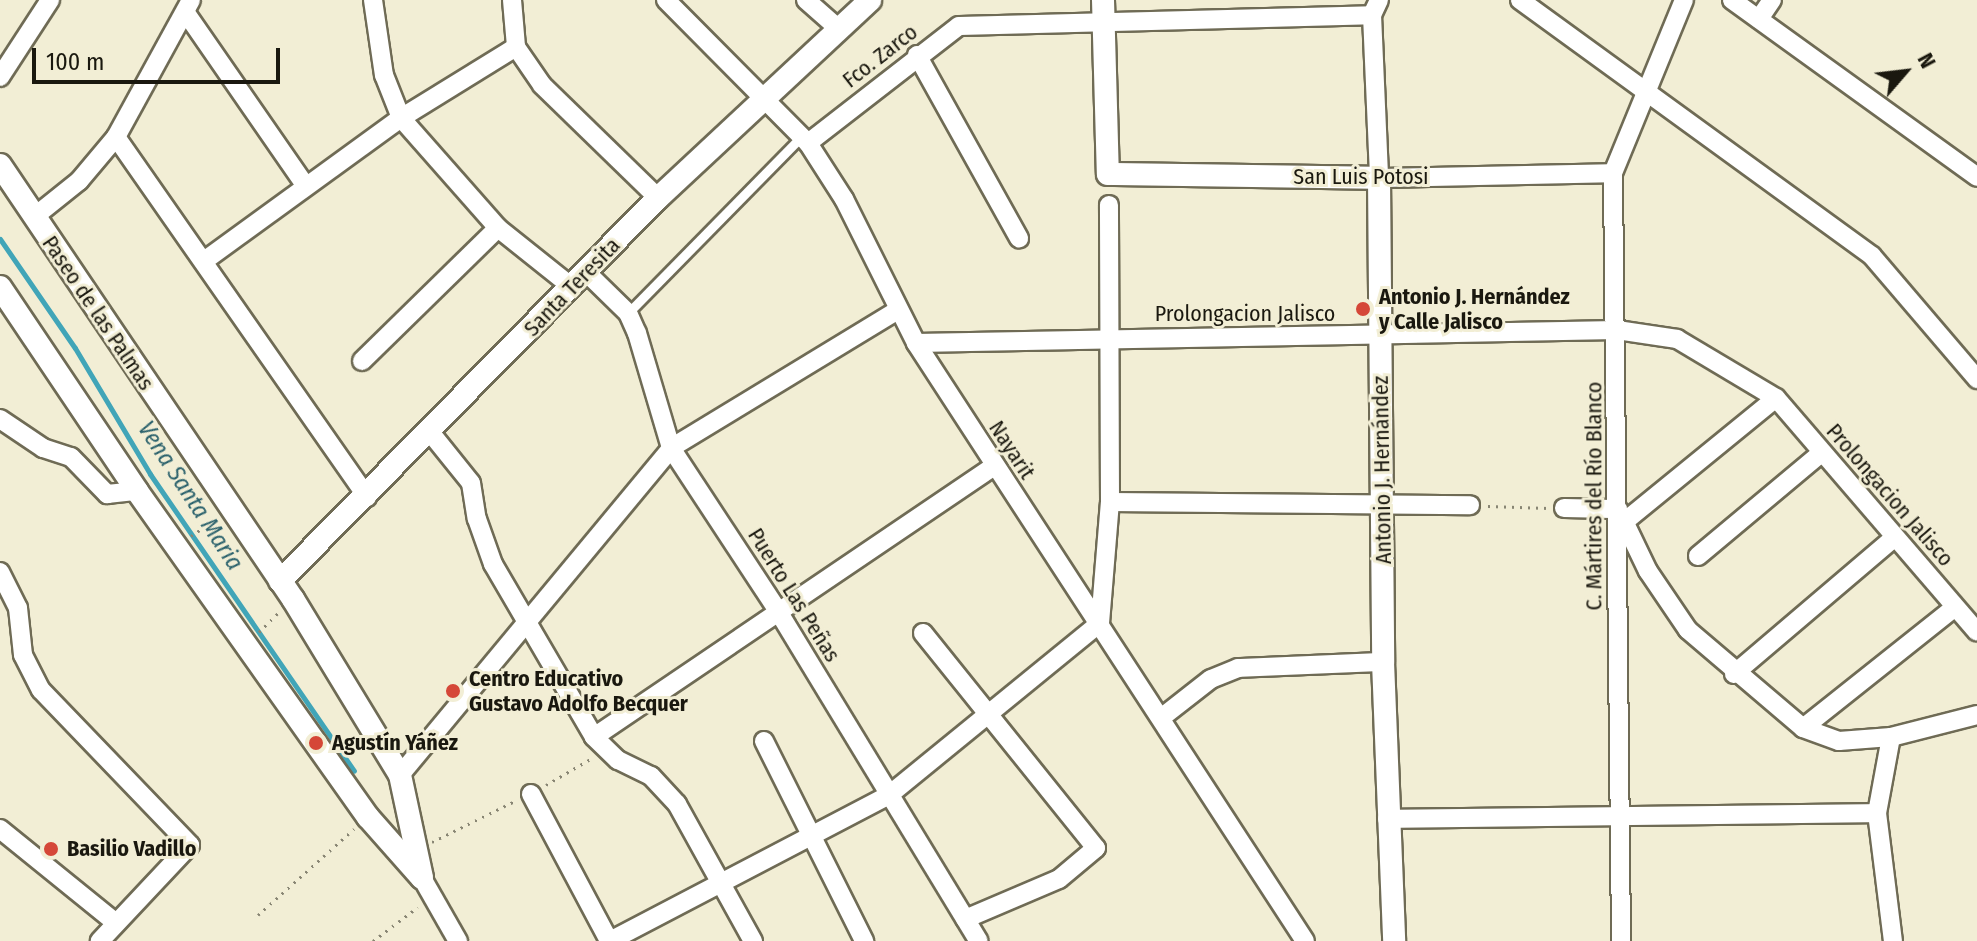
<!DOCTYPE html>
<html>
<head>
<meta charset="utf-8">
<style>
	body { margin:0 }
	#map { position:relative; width:1977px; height:941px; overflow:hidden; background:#f2eed5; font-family:"Fira Sans Condensed",sans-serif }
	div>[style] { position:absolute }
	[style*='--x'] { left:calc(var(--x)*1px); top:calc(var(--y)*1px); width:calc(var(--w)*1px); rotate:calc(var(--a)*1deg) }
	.stream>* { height:5px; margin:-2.5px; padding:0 2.5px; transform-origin:2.5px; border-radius:2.5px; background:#41a5b8 }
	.path>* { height:3px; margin-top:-1.5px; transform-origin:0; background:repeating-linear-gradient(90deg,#888573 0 2px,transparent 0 8px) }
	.roads { filter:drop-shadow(2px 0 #6f6b55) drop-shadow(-2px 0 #6f6b55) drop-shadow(0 2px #6f6b55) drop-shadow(0 -2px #6f6b55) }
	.service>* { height:9px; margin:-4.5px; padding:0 4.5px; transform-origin:4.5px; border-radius:4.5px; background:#fff }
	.minor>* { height:18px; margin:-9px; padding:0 9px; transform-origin:9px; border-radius:9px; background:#fff }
	.tertiary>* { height:22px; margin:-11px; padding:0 11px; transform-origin:11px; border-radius:11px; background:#fff }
	.dots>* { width:22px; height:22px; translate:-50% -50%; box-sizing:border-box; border:4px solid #f2eed5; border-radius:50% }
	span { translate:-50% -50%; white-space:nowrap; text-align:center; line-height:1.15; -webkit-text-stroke:6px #f2eed5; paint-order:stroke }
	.street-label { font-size:22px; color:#1a180f }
	.poi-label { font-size:22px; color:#1a180f; font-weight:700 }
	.left { translate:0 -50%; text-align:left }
	.water-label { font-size:24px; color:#2a616c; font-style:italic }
	.north { position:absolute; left:1865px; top:32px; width:80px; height:80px; -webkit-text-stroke:6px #f2eed5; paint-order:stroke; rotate:62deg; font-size:22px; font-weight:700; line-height:32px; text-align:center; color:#1a180f }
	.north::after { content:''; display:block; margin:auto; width:28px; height:36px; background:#1a180f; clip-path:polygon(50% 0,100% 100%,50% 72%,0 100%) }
	.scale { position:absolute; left:32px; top:48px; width:248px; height:36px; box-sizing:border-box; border:4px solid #1a180f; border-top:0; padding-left:10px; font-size:24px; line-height:28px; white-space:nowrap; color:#1a180f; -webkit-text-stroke:6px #f2eed5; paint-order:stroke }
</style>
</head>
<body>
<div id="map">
	<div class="stream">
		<div style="--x:0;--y:239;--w:132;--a:55.5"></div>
		<div style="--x:75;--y:348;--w:147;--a:59.2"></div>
		<div style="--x:150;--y:474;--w:360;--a:55.5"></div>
	</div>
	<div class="path">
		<div style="--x:1488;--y:506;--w:61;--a:1.9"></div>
		<div style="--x:191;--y:536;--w:29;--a:-34"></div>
		<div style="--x:259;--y:632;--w:28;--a:-45"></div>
		<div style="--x:546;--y:785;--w:53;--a:-30.4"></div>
		<div style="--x:432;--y:842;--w:93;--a:-26.3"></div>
		<div style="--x:258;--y:915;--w:129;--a:-41.9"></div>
		<div style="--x:373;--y:941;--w:56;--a:-37.1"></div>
	</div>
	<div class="roads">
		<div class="service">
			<div style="--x:628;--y:313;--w:248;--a:-45.5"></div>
		</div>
		<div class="minor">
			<div style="--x:373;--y:0;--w:76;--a:81.7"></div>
			<div style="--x:384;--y:75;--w:46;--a:68.4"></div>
			<div style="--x:401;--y:118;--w:147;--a:48.6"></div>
			<div style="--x:498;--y:228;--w:95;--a:38.6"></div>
			<div style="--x:512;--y:0;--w:47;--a:85.1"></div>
			<div style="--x:516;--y:47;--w:46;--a:55.6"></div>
			<div style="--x:542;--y:85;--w:162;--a:44.2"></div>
			<div style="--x:666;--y:0;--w:202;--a:45.2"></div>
			<div style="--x:808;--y:143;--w:67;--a:57.3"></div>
			<div style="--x:844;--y:199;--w:161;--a:63.4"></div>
			<div style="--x:916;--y:343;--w:713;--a:56.96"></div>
			<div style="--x:806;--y:0;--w:45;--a:41.4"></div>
			<div style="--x:1379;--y:0;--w:17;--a:115"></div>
			<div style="--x:1372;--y:15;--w:163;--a:87.5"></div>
			<div style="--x:1379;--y:178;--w:234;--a:-1.2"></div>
			<div style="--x:1520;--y:0;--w:435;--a:36"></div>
			<div style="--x:1872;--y:256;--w:162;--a:49.5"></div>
			<div style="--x:1732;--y:0;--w:302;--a:35.8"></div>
			<div style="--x:186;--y:13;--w:209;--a:55.3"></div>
			<div style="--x:1759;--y:19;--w:23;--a:-56"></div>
			<div style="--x:917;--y:55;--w:210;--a:60.9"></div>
			<div style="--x:0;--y:77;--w:92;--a:-57"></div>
			<div style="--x:116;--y:137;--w:439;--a:55.1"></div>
			<div style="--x:808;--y:143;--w:191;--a:-37.8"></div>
			<div style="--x:959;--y:26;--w:413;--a:-1.5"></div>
			<div style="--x:34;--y:217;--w:58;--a:-38.7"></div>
			<div style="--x:79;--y:181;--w:57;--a:-49.9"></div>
			<div style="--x:116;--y:137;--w:156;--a:-61.3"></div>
			<div style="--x:204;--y:261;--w:243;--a:-36"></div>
			<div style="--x:401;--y:118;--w:135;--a:-31.7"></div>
			<div style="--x:586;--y:272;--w:59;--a:44.3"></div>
			<div style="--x:628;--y:313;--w:22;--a:66"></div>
			<div style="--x:637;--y:333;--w:120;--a:73.5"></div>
			<div style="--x:671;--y:448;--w:195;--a:56.7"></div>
			<div style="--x:778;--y:611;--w:386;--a:58.7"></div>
			<div style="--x:916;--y:343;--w:701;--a:-1.06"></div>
			<div style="--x:1617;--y:330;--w:61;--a:8.5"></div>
			<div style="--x:1677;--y:339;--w:115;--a:30.8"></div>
			<div style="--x:1776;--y:398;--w:308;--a:49.3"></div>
			<div style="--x:362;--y:361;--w:190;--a:-44.4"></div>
			<div style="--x:0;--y:419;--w:52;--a:34"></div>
			<div style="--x:43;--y:448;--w:29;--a:18"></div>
			<div style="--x:71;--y:457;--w:52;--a:45.8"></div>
			<div style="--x:107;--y:494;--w:30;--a:-6"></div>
			<div style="--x:430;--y:432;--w:65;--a:51.2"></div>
			<div style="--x:471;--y:483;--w:36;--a:81"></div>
			<div style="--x:477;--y:519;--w:48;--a:70.4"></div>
			<div style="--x:493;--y:564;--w:200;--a:59.7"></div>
			<div style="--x:594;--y:737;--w:482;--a:-34.1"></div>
			<div style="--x:1110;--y:502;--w:360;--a:0.5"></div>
			<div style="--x:1564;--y:508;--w:54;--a:1.1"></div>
			<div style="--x:1621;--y:515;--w:62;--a:64.3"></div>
			<div style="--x:1648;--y:571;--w:71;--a:55.9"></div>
			<div style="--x:1688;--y:630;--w:151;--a:40.4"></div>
			<div style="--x:1803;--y:728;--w:38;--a:20"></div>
			<div style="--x:1839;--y:741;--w:52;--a:-4.4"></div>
			<div style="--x:1891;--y:737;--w:89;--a:-14.3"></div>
			<div style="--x:1624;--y:522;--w:196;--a:-39.2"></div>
			<div style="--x:1698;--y:556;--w:160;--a:-39.9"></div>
			<div style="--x:0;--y:572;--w:40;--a:63.4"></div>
			<div style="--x:18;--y:608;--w:47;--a:83.9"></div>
			<div style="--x:23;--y:655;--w:39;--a:63"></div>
			<div style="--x:41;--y:690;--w:215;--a:46.1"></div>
			<div style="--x:190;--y:845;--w:132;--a:133.2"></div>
			<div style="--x:923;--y:633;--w:276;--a:51.2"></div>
			<div style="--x:1096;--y:848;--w:48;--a:140"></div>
			<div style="--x:1059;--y:879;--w:102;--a:156.9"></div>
			<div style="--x:1734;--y:674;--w:210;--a:-40.4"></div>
			<div style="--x:1161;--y:718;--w:63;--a:-38"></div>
			<div style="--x:1211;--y:679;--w:29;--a:-22"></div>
			<div style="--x:1238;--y:668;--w:145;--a:-2.4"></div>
			<div style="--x:1803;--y:728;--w:194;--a:-38.5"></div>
			<div style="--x:594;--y:737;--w:33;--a:44"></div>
			<div style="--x:618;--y:760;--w:37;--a:26"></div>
			<div style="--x:651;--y:776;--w:38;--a:47"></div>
			<div style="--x:677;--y:804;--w:157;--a:61"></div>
			<div style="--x:1891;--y:737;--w:77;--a:100.4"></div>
			<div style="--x:1877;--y:813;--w:129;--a:82.9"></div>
			<div style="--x:764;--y:741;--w:224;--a:63.4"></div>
			<div style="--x:400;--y:775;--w:425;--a:-50.3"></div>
			<div style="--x:671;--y:448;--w:266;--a:-31.3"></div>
			<div style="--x:531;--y:794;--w:166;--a:62"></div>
			<div style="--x:1387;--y:819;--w:490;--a:-0.7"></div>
			<div style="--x:0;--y:829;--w:149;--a:39"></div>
			<div style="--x:422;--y:878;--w:73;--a:60.3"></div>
			<div style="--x:610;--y:941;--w:315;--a:-27.6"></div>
			<div style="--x:889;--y:795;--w:272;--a:-39.2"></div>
			<div style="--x:1100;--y:623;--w:121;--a:-85.3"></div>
			<div style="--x:1110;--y:502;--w:297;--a:-90.2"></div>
			<div style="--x:1621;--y:941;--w:768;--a:-90.6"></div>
			<div style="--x:1613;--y:173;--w:187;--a:-67.7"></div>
		</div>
		<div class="tertiary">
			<div style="--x:1103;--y:0;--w:174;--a:88.4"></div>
			<div style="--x:1108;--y:174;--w:271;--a:0.8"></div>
			<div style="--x:1379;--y:178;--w:484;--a:89.5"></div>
			<div style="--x:1383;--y:662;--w:279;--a:87.7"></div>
			<div style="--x:0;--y:165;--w:524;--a:55.98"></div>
			<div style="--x:293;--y:599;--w:206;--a:58.7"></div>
			<div style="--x:400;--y:775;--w:105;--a:77.9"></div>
			<div style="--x:0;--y:287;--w:246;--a:56.1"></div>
			<div style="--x:137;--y:491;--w:400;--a:54.7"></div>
			<div style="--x:368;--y:817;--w:81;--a:48.5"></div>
			<div style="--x:280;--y:581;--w:538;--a:-45.38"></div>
			<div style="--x:658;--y:198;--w:290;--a:-43"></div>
		</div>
	</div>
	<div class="dots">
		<div style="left:1363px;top:309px;background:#d54738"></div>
		<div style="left:453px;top:691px;background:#d54738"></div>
		<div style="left:316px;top:743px;background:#d54738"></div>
		<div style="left:51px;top:849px;background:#d54738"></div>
	</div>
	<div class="street-label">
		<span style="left:880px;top:56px;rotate:-38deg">Fco. Zarco</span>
		<span style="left:1361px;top:177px">San Luis Potosi</span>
		<span style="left:572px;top:287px;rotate:-46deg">Santa Teresita</span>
		<span style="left:98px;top:313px;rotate:56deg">Paseo de las Palmas</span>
		<span style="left:1245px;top:314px">Prolongacion Jalisco</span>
		<span style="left:1012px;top:450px;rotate:57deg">Nayarit</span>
		<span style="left:1382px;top:470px;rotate:-91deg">Antonio J. Hernández</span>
		<span style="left:1890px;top:495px;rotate:49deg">Prolongacion Jalisco</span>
		<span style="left:1594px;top:496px;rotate:-90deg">C. Mártires del Río Blanco</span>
		<span style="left:794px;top:595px;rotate:58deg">Puerto Las Peñas</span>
	</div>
	<div class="poi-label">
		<span class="left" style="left:1379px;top:309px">Antonio J. Hernández<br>y Calle Jalisco</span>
		<span class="left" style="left:469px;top:691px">Centro Educativo<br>Gustavo Adolfo Becquer</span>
		<span class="left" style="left:332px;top:743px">Agustín Yáñez</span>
		<span class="left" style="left:67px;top:849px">Basilio Vadillo</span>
	</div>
	<div class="water-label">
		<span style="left:190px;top:496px;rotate:57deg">Vena Santa Maria</span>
	</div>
	<div class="north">N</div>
	<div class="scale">100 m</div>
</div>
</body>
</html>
